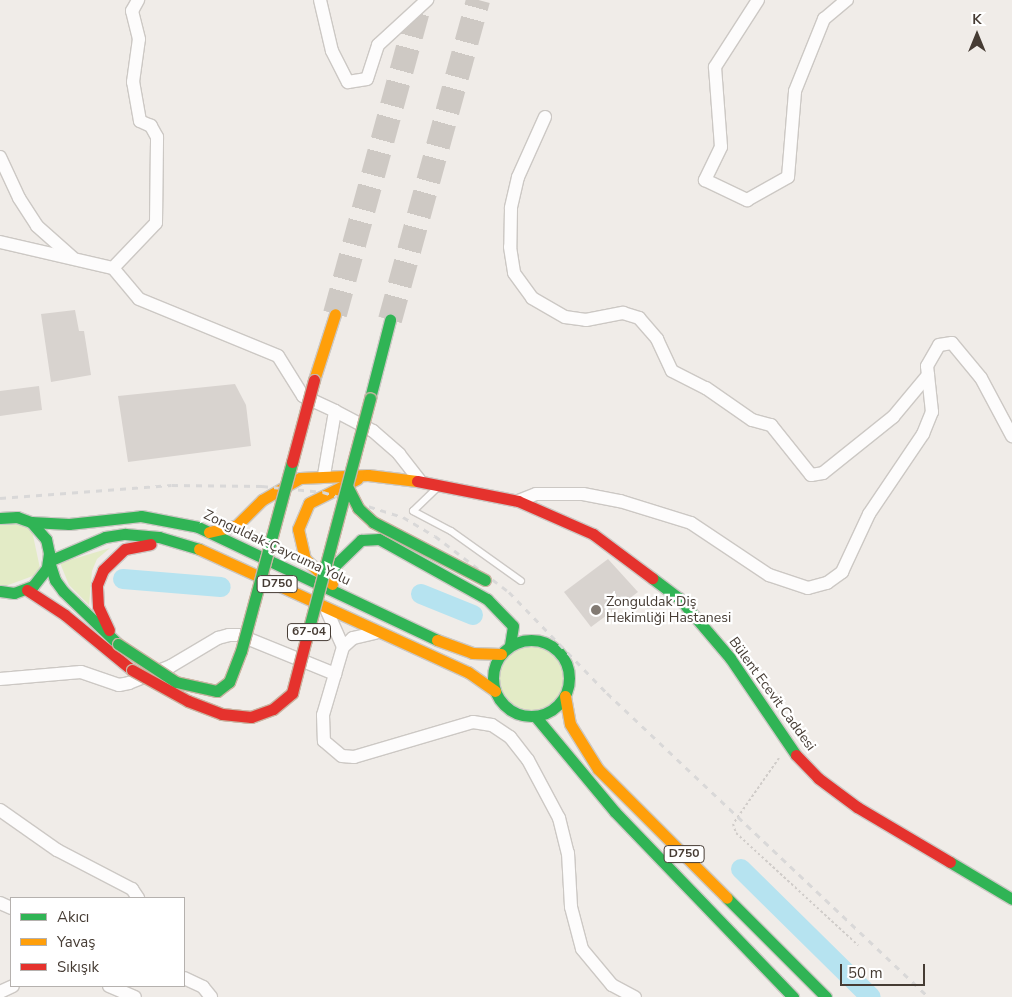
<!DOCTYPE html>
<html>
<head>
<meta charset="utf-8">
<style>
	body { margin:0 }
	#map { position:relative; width:1012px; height:997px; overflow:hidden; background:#f0ece8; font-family:"Nunito Sans",sans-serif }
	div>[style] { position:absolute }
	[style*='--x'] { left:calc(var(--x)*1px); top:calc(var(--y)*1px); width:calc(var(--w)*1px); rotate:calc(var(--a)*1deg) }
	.green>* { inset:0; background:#e3ebc6 }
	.round { border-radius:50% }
	.river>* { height:20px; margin:-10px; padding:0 10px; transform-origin:10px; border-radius:10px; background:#b6e3f0 }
	.building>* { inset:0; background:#d8d3cf }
	.highway-tunnel>* { height:24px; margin-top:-12px; transform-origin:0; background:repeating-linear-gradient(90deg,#cec9c4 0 24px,transparent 0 36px) }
	.path>* { height:2px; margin-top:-1px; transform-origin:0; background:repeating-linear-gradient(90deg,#d0ccc9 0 2.5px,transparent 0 5px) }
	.roads { filter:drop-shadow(1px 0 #ccc8c4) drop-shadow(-1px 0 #ccc8c4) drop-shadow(0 1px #ccc8c4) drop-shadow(0 -1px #ccc8c4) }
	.lane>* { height:6px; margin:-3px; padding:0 3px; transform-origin:3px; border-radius:3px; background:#fdfcfc }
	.street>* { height:12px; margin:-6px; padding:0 6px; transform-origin:6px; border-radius:6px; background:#fdfcfc }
	.fast>* { height:11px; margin:-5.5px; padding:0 5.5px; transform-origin:5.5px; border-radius:5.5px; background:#30b455 }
	.fast>.ring { margin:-5.5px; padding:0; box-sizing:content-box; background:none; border:11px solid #30b455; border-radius:50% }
	.slow>* { height:11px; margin:-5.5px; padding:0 5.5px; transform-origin:5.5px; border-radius:5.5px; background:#ff9f0a }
	.jam>* { height:11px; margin:-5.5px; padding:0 5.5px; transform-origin:5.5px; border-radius:5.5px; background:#e5322d }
	.rail>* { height:3px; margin-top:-1.5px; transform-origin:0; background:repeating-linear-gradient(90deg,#d9d8d8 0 6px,transparent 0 12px) }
	.bridges { filter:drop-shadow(1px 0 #c9b4a2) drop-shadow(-1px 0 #c9b4a2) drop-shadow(0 1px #c9b4a2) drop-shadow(0 -1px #c9b4a2) }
	.fast-bridge>* { height:11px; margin:-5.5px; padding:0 5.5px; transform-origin:5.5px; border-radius:5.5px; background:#30b455 }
	.jam-bridge>* { height:11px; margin:-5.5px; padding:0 5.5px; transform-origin:5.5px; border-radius:5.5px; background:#e5322d }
	.dots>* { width:14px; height:14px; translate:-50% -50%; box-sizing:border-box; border:2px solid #fff; border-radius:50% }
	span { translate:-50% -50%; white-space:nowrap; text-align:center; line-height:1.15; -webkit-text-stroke:4.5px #fff; paint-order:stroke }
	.shield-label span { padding:1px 4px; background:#fff; border:1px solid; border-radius:4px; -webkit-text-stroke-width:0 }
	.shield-label { font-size:12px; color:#463c34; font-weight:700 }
	.street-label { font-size:14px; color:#463c34 }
	.poi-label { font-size:14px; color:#463c34 }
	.left { translate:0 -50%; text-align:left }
	.legend { position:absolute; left:10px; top:897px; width:175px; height:90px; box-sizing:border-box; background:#fff; border:1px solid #b5b1ae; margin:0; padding:6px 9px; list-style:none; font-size:15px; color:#463c34 }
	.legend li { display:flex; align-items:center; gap:10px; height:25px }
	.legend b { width:25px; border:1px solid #b5b1ae }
	.north { position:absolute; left:952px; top:10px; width:50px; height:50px; -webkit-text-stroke:4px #fff; paint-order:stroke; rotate:0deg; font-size:14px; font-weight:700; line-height:20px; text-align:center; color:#463c34 }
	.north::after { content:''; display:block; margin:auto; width:18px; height:22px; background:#463c34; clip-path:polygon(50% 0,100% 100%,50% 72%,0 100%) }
	.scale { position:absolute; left:840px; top:964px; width:85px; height:22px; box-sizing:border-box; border:2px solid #463c34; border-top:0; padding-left:6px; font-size:15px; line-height:18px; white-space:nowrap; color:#463c34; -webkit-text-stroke:4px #fff; paint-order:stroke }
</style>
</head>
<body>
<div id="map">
	<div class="green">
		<div style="clip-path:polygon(0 521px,31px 526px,41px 573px,0 588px)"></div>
		<div style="clip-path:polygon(110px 548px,97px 559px,92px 571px,89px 605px,69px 585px,60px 563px)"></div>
		<div class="round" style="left:496px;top:643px;width:70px;height:70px"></div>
	</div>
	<div class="river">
		<div style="--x:123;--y:579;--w:98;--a:4.7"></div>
		<div style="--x:421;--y:594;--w:56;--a:22"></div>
		<div style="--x:741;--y:869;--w:182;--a:44.6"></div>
	</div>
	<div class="building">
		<div style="clip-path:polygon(75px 310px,79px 331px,84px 331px,91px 375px,51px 382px,41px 314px)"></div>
		<div style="clip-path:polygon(235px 384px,246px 405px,251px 446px,128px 462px,118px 396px)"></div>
		<div style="clip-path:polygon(39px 386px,42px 410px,0 416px,0 391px)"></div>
		<div style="clip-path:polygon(608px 559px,638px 592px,591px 627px,564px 592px)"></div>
	</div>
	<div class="highway-tunnel">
		<div style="--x:335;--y:314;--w:326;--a:-74.7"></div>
		<div style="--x:390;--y:320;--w:332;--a:-74.6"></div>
	</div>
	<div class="path">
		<div style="--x:779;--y:758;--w:80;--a:124.9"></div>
		<div style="--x:733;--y:824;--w:9;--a:72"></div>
		<div style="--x:736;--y:833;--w:166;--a:42.6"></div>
	</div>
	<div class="roads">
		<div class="lane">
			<div style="--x:439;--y:486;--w:36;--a:136"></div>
			<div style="--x:413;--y:511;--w:43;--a:27.8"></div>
			<div style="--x:451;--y:531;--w:86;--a:35.5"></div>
		</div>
		<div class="street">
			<div style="--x:320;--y:0;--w:52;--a:76.8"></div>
			<div style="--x:332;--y:51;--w:35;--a:63"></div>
			<div style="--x:348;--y:82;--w:19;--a:-9"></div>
			<div style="--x:367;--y:79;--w:36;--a:-72"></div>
			<div style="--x:378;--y:45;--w:67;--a:-42.6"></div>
			<div style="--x:758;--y:0;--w:80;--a:122.7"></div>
			<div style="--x:715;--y:67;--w:80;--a:85.7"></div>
			<div style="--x:721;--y:147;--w:37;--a:116"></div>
			<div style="--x:705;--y:180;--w:47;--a:25.5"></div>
			<div style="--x:747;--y:200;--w:47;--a:-29.3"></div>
			<div style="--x:788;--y:177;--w:86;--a:-85.3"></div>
			<div style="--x:795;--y:91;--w:78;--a:-68.1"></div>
			<div style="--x:824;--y:19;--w:30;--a:-40"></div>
			<div style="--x:545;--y:117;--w:66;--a:114.2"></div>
			<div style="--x:518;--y:177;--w:32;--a:103"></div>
			<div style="--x:511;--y:208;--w:39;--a:91"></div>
			<div style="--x:510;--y:247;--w:26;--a:81"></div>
			<div style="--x:514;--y:273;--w:31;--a:54"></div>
			<div style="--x:532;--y:298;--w:38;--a:30"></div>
			<div style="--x:565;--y:317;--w:21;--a:8"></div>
			<div style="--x:586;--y:320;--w:38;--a:-11"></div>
			<div style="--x:623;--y:313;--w:17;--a:17"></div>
			<div style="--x:639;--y:318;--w:28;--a:49"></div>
			<div style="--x:657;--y:339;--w:35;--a:65"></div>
			<div style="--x:672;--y:371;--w:38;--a:27"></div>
			<div style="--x:706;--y:388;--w:56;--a:34.8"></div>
			<div style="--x:752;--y:420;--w:20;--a:15"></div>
			<div style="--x:771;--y:425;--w:64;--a:51.3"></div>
			<div style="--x:811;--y:475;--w:12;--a:-9"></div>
			<div style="--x:823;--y:473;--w:90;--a:-38.7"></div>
			<div style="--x:893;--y:417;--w:55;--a:-50.2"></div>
			<div style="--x:0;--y:157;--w:45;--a:65.1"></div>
			<div style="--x:19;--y:198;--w:33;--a:57"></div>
			<div style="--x:37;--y:226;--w:47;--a:41.5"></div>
			<div style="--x:0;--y:242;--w:116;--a:13"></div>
			<div style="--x:113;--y:268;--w:40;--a:50"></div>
			<div style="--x:139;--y:299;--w:150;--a:22.3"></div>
			<div style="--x:278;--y:356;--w:47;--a:58"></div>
			<div style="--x:303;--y:396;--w:35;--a:25"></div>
			<div style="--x:113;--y:268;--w:62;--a:-46.3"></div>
			<div style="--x:156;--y:223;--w:86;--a:-89.3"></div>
			<div style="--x:157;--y:137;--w:13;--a:-119"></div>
			<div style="--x:151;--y:126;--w:12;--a:-156"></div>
			<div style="--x:140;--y:121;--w:40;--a:-100"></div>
			<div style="--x:133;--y:82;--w:43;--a:-82.1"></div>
			<div style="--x:139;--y:39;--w:29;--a:-104"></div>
			<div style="--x:132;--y:11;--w:13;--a:-61"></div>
			<div style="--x:324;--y:475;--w:65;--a:-80.2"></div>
			<div style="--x:335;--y:411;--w:43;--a:27.8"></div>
			<div style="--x:373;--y:431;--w:35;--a:41"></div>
			<div style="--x:399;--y:454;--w:33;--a:52"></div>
			<div style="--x:518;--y:501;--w:19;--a:-21"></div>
			<div style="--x:536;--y:494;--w:47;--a:0"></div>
			<div style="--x:583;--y:494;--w:38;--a:11"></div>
			<div style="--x:620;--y:501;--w:74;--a:17.2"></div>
			<div style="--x:691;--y:523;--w:94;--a:33.7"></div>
			<div style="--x:769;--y:575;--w:41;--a:18.4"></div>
			<div style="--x:808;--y:588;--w:20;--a:-15"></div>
			<div style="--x:827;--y:583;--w:19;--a:-36"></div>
			<div style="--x:842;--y:572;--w:64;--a:-65"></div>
			<div style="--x:869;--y:514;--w:97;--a:-56"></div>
			<div style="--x:923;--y:434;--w:24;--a:-68"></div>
			<div style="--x:932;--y:412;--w:46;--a:-96.2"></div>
			<div style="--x:927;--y:366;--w:24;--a:-60"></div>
			<div style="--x:939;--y:345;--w:13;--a:-9"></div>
			<div style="--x:952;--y:343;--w:45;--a:50.4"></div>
			<div style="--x:981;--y:378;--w:66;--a:61.9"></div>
			<div style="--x:327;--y:611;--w:39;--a:66"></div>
			<div style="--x:375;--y:633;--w:23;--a:167"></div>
			<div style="--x:353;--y:638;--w:13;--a:138"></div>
			<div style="--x:343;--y:647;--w:71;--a:106.4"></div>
			<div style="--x:323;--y:715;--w:26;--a:88"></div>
			<div style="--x:324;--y:741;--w:23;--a:40"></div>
			<div style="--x:342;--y:756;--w:12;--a:5"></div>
			<div style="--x:354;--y:757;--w:124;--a:-16.4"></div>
			<div style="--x:473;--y:722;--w:19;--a:9"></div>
			<div style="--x:492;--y:725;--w:22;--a:34"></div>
			<div style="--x:510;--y:737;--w:29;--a:52"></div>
			<div style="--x:528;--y:760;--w:66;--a:61.9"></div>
			<div style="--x:559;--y:818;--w:36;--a:76"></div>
			<div style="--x:568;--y:853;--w:54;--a:86.8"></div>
			<div style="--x:571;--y:907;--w:43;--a:75.3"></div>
			<div style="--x:582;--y:949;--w:47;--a:50.2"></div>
			<div style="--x:612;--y:985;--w:26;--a:28"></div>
			<div style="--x:0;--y:679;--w:81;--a:-4.9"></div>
			<div style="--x:81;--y:672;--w:40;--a:18.9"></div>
			<div style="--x:119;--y:685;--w:10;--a:-11"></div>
			<div style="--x:129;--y:683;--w:45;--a:-22"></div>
			<div style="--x:171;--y:666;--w:55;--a:-30.8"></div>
			<div style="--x:218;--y:638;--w:11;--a:-15"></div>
			<div style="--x:229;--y:635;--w:10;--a:0"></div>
			<div style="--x:239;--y:635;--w:104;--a:22.1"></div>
			<div style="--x:0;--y:810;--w:70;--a:35.1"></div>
			<div style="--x:57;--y:850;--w:85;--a:27.5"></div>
			<div style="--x:132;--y:889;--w:11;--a:56"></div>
			<div style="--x:0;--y:903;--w:12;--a:24"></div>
			<div style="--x:184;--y:978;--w:21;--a:25"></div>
			<div style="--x:203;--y:987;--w:13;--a:51"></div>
			<div style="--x:109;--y:986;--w:28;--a:23"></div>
			<div style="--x:0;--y:992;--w:14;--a:-25"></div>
		</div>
		<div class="fast">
			<div style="--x:370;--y:398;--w:81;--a:-75.6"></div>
			<div style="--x:0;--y:518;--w:17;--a:-3"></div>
			<div style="--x:17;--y:517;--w:15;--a:20"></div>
			<div style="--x:31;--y:522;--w:23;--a:49"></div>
			<div style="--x:46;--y:539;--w:14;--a:78"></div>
			<div style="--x:49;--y:553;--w:15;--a:98"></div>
			<div style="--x:47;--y:568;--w:23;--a:128"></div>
			<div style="--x:33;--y:586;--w:20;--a:160"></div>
			<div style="--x:14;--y:593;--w:14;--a:-172"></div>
			<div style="--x:31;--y:522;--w:38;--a:3"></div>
			<div style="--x:69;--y:524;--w:72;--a:-6.3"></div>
			<div style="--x:141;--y:516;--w:58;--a:10.9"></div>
			<div style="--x:198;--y:527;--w:264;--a:25.3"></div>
			<div style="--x:324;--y:576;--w:52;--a:-44.2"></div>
			<div style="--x:361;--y:540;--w:18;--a:-3"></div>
			<div style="--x:379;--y:539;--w:124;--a:29.1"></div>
			<div style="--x:487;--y:599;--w:37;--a:46"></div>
			<div style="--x:513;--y:626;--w:20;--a:99"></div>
			<div style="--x:652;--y:578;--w:34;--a:37"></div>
			<div style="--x:679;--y:598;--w:79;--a:49.6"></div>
			<div style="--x:730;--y:658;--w:117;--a:55.8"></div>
			<div class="ring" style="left:493px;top:640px;width:65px;height:65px"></div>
			<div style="--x:118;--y:644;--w:76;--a:-136.1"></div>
			<div style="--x:63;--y:591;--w:14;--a:-126"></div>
			<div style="--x:55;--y:580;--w:20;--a:-108"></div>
			<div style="--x:49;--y:561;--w:61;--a:-23.2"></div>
			<div style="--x:105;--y:537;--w:20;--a:-9"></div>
			<div style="--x:125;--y:534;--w:34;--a:5"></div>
			<div style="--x:159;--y:537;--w:42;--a:16.7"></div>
			<div style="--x:535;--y:716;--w:125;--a:50.2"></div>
			<div style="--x:615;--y:812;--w:257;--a:46.1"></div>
			<div style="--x:950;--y:862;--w:72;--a:30.8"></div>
			<div style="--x:727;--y:898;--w:140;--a:45"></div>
		</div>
		<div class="slow">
			<div style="--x:314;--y:380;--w:69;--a:-72.3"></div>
			<div style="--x:209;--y:532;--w:28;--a:-13"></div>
			<div style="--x:236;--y:526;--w:37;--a:-45"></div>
			<div style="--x:262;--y:500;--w:44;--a:-30.1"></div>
			<div style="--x:300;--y:478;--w:68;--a:-2.5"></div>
			<div style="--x:368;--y:475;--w:49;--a:7"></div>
			<div style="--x:199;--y:549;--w:296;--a:24.6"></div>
			<div style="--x:468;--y:672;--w:33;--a:35"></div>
			<div style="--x:332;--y:584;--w:37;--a:-137"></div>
			<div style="--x:305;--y:559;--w:31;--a:-103"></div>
			<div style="--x:298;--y:529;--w:28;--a:-67"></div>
			<div style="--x:309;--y:503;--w:54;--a:-26.6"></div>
			<div style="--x:437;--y:640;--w:37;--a:20"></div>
			<div style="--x:472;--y:653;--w:29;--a:2"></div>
			<div style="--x:565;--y:696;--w:28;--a:80"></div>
			<div style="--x:570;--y:724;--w:53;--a:58.1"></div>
			<div style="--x:598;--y:769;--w:182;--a:45"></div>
		</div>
		<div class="jam">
			<div style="--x:417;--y:481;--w:103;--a:11.2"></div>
			<div style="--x:518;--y:501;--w:82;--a:23.7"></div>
			<div style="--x:593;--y:534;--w:74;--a:36.7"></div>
			<div style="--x:27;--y:590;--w:45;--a:33.3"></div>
			<div style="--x:65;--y:615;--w:87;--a:39.4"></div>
			<div style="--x:109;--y:630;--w:26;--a:-115"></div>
			<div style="--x:98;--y:606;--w:21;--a:-93"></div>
			<div style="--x:97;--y:585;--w:16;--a:-68"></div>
			<div style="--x:103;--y:570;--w:30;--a:-44"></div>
			<div style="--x:125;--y:549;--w:26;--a:-11"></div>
			<div style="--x:796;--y:755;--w:32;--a:46"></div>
			<div style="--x:818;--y:778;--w:49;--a:36.6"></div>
			<div style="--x:857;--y:807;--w:108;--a:30.6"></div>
		</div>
	</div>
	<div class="rail">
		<div style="--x:0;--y:498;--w:172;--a:-4.3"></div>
		<div style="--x:172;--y:485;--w:90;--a:0.6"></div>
		<div style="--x:262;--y:486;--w:61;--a:5.6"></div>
		<div style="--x:323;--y:492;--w:84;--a:17.4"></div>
		<div style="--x:403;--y:517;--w:37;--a:31"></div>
		<div style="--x:435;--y:536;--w:93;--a:37.1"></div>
		<div style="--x:509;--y:592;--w:141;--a:45.9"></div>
		<div style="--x:607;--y:693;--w:443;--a:43.4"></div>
	</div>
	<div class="bridges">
		<div class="fast-bridge">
			<div style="--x:347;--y:486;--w:25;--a:63"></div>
			<div style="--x:358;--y:508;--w:21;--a:43"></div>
			<div style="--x:373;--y:522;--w:126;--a:27.4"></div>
			<div style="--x:306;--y:639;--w:249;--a:-75.1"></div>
			<div style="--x:118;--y:644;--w:69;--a:33.2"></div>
			<div style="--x:176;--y:682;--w:42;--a:12.4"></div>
			<div style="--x:217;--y:691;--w:15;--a:-37"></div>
			<div style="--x:229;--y:682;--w:33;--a:-69"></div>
			<div style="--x:241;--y:651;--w:196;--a:-74.9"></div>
		</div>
		<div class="jam-bridge">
			<div style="--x:292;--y:462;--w:85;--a:-75"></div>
			<div style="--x:132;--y:670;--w:64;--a:29"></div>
			<div style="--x:188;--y:701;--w:36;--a:21"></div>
			<div style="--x:222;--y:714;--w:29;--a:6"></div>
			<div style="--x:251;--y:717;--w:23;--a:-20"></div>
			<div style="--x:273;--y:709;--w:25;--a:-40"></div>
			<div style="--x:292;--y:693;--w:56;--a:-75.5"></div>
		</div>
	</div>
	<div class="dots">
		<div style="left:596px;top:610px;background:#827a73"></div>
	</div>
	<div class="shield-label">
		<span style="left:277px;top:584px">D750</span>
		<span style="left:309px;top:632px">67-04</span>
		<span style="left:684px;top:854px">D750</span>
	</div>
	<div class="street-label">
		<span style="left:277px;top:548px;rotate:25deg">Zonguldak-Çaycuma Yolu</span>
		<span style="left:772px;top:694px;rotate:54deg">Bülent Ecevit Caddesi</span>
	</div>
	<div class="poi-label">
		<span class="left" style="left:606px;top:610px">Zonguldak Diş<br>Hekimliği Hastanesi</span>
	</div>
	<ul class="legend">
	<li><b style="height:6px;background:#30b455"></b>Akıcı</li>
	<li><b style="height:6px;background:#ff9f0a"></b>Yavaş</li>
	<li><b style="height:6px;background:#e5322d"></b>Sıkışık</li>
	</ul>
	<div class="north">K</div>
	<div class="scale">50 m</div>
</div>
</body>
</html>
